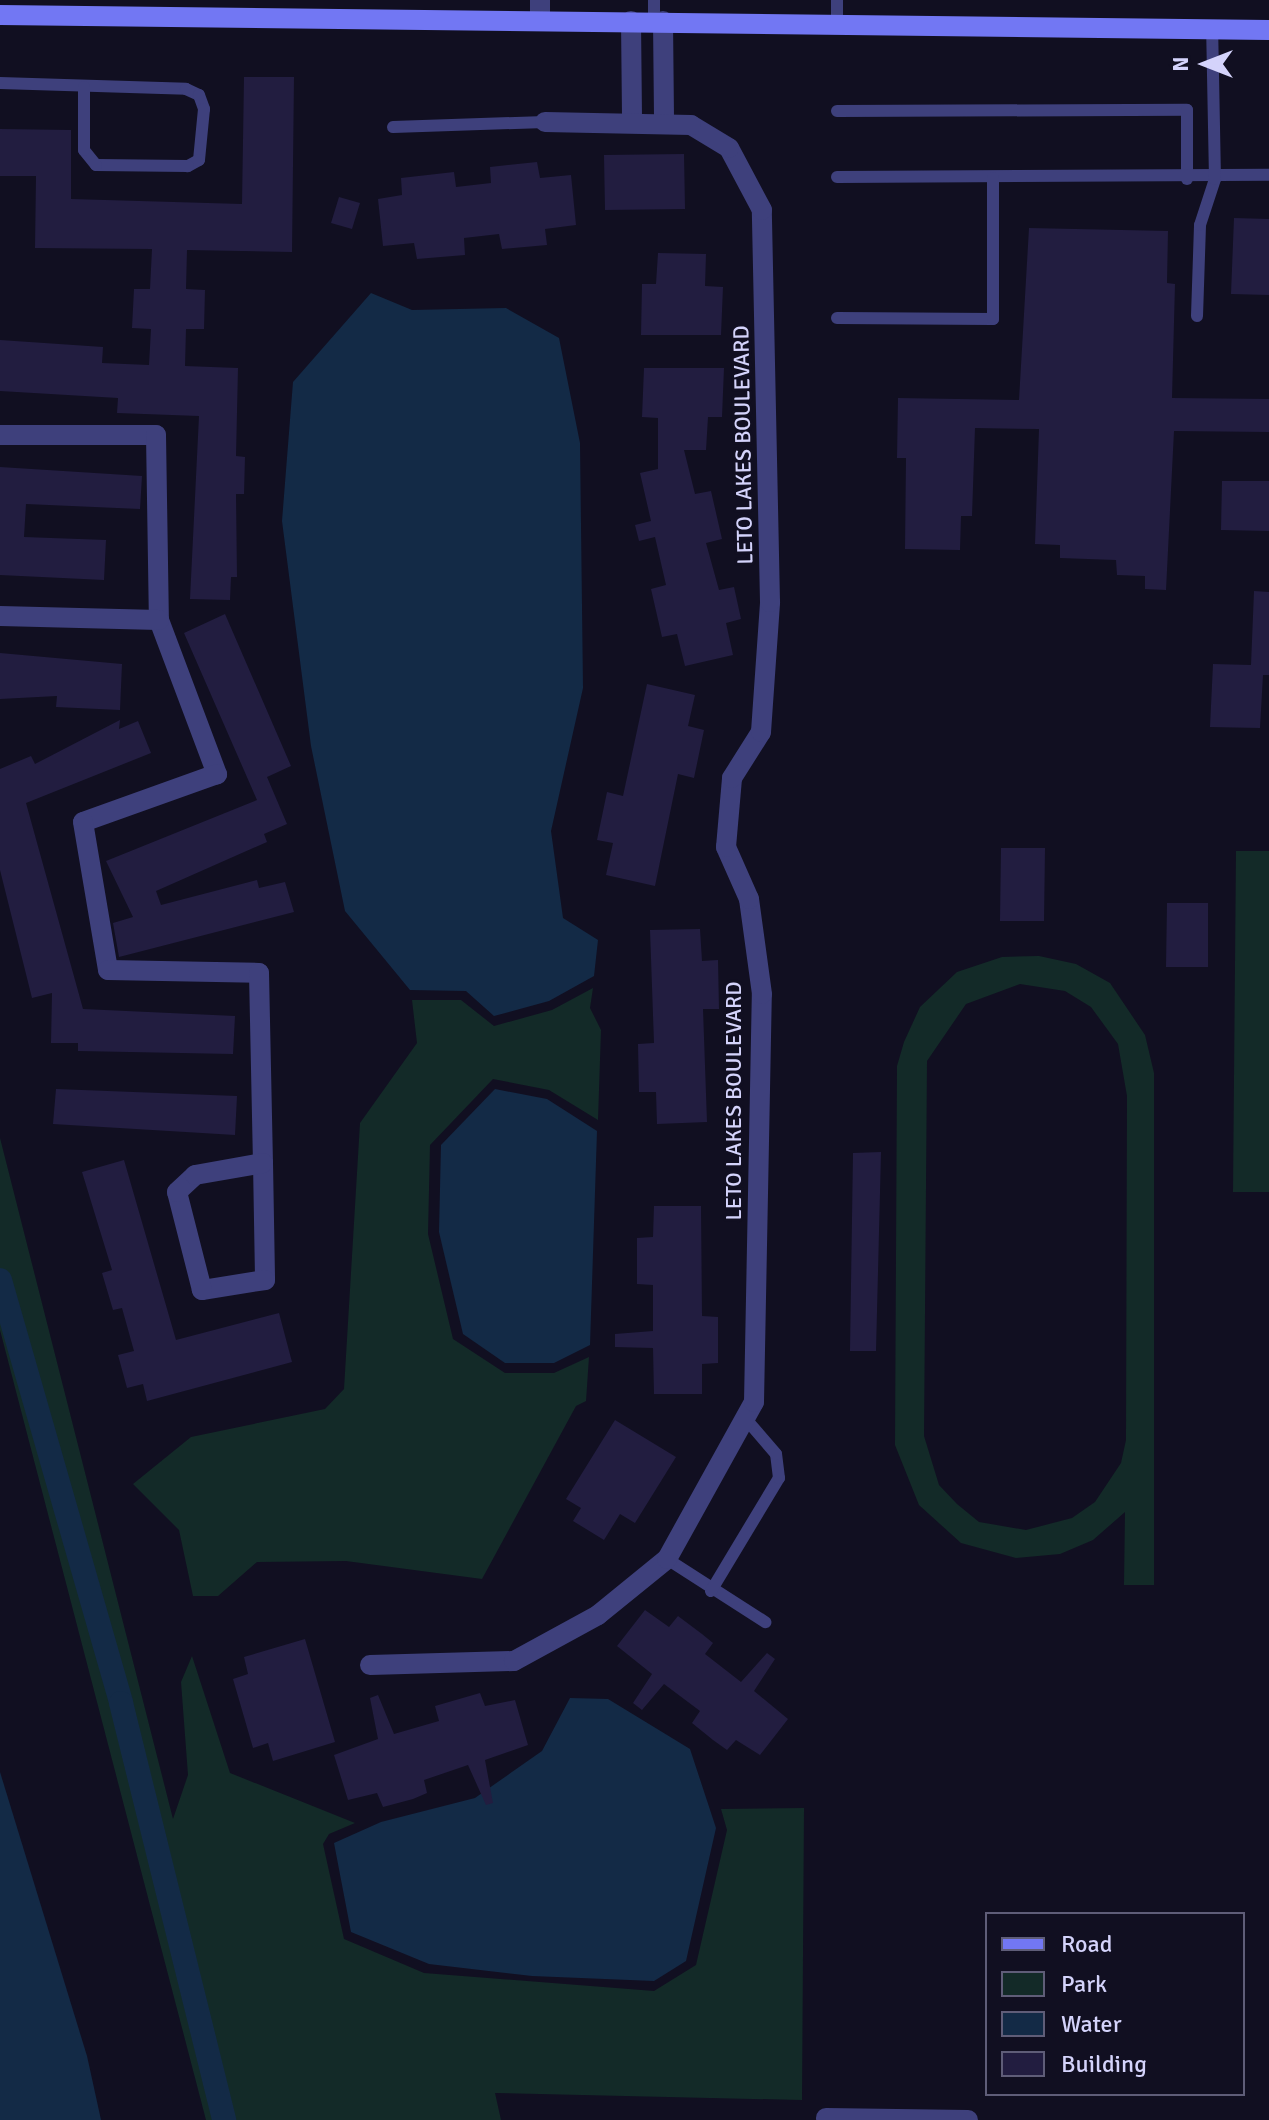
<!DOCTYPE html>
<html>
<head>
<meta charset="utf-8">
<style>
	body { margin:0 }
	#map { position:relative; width:1269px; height:2120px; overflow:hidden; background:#110f21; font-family:Signika,sans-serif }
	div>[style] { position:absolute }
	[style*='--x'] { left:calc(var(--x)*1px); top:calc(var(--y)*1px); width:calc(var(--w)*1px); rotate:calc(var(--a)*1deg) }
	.green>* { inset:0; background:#132a28 }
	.water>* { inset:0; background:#132a46 }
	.canal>* { height:24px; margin:-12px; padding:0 12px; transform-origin:12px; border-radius:12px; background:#132a46 }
	.building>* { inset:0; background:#221d40 }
	.lane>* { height:12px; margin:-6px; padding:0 6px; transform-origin:6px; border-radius:6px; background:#3e407c }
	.street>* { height:20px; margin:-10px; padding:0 10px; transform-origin:10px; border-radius:10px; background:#3e407c }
	.secondary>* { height:20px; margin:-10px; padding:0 10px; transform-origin:10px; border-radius:10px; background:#7277f3 }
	span { translate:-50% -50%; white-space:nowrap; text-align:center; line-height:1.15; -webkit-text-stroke:6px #110f21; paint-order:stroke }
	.street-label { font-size:22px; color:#d4d3fb }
	.legend { position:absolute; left:985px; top:1912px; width:260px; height:184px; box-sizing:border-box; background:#110f21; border:2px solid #5f5d78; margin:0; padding:10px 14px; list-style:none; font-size:24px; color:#d4d3fb }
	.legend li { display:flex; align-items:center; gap:16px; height:40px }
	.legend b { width:40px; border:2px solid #5f5d78 }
	.north { position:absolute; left:1165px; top:24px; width:80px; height:80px; -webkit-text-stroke:6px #110f21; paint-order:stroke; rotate:270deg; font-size:22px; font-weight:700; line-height:32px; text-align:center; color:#d4d3fb }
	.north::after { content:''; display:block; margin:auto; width:28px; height:36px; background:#d4d3fb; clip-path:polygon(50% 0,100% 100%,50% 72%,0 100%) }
</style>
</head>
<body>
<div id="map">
	<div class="green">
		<div style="clip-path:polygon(1236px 851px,1269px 851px,1269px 1192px,1233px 1192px)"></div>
		<div style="clip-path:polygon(evenodd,1039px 956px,1076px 964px,1110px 983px,1145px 1035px,1154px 1073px,1154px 1585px,1124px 1585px,1125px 1512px,1093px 1540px,1060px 1554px,1016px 1558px,961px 1543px,919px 1505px,895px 1445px,897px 1066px,904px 1042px,920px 1007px,957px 972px,1002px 957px,1039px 956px,1020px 984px,1065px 991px,1091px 1007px,1118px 1044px,1127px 1096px,1126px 1440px,1121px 1463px,1095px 1502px,1072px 1518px,1026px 1530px,979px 1522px,957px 1504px,939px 1485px,924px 1436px,927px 1061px,966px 1004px,1020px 984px)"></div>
		<div style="clip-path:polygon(593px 988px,590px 1008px,601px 1030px,598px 1120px,549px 1090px,493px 1079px,430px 1145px,428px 1234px,453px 1339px,505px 1373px,554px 1373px,589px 1357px,586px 1401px,576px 1406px,482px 1579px,346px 1561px,257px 1562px,218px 1596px,193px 1596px,179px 1530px,133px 1484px,191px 1437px,325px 1409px,344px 1389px,360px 1123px,417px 1043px,412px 1000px,461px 1000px,494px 1026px,552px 1010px)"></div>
		<div style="clip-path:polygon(0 1138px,173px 1819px,188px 1775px,181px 1682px,192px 1656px,230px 1773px,355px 1823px,329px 1834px,323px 1844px,344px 1939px,424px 1973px,654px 1991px,696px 1965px,727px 1830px,721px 1809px,804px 1808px,802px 2100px,495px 2093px,501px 2120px,206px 2120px,0 1330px)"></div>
	</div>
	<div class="water">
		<div style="clip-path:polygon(371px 293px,412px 310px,506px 308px,559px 338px,580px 443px,583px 688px,551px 831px,563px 918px,598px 940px,594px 976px,549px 1001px,494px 1016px,466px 991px,410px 990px,345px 911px,311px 746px,282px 521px,293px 382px)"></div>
		<div style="clip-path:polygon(495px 1089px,547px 1099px,597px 1131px,590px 1345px,554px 1363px,505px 1363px,463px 1334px,439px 1232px,441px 1145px)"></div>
		<div style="clip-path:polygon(570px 1698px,608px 1699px,690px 1749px,716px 1828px,686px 1961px,654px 1981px,532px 1976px,429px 1964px,351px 1932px,334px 1843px,381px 1822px,475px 1798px,542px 1751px)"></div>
		<div style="clip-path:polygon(0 1772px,87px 2056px,101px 2120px,0 2120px)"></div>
	</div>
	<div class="canal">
		<div style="--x:0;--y:1280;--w:440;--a:74"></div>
		<div style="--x:121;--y:1703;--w:430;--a:76.1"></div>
	</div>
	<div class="building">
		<div style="clip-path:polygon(244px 77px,294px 77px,292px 252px,187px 250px,186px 289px,205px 290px,204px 329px,186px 329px,185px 366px,238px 368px,236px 456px,245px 457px,244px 494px,236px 494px,237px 577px,231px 577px,230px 600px,190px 599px,199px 416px,117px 413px,118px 398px,0 391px,0 340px,103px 347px,102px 363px,149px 365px,151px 329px,132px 328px,134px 289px,150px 289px,152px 249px,35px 248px,36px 176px,0 176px,0 129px,71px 130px,71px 199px,242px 204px)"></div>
		<div style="clip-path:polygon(684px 154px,685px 209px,605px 210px,604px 155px)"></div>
		<div style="clip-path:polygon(537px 162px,540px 178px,571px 175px,576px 225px,545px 229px,547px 245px,502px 249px,499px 234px,464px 238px,465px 255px,417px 259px,414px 243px,383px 246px,378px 199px,402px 195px,401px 178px,454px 172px,456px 187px,491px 183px,490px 167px)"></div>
		<div style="clip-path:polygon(339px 197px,360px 203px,352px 229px,331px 223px)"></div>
		<div style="clip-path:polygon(1234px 218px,1269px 219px,1269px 295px,1231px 294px)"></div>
		<div style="clip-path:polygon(1029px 228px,1168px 231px,1167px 283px,1175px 284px,1172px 398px,1269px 399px,1269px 432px,1174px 431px,1166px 590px,1145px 589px,1145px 576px,1117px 575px,1116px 560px,1060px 558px,1060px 545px,1035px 544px,1039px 429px,975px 428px,972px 516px,961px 516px,960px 550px,905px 549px,906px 458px,897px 458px,898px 398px,1019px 400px)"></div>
		<div style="clip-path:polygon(658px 253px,706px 254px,705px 286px,723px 287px,721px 335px,641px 335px,642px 284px,656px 284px)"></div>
		<div style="clip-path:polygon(644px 368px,724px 368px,722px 417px,708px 417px,706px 450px,684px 450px,695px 494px,711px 491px,722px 539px,706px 543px,719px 590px,734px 587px,741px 619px,726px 623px,733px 655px,685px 666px,677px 634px,662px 637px,651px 589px,666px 585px,655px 537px,639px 541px,635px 525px,651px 521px,640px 473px,658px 469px,658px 418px,642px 417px)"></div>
		<div style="clip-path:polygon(0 467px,142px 476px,140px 509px,26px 504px,24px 537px,106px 540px,104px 580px,0 575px)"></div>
		<div style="clip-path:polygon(1222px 481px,1269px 481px,1269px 531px,1221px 530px)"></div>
		<div style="clip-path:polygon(1254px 591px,1269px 592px,1269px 675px,1263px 675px,1260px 728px,1210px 727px,1213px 664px,1251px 665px)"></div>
		<div style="clip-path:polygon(225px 614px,291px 766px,267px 777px,287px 824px,264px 834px,267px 842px,156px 891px,161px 905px,257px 880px,259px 888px,285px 882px,294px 912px,119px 957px,113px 923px,133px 917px,106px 861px,257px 800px,184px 633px)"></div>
		<div style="clip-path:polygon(0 653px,122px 664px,120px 710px,56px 707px,57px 696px,0 699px)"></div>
		<div style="clip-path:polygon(647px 684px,695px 695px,688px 726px,704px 730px,694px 778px,678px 774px,655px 886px,606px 875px,613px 843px,597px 840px,607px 792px,623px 796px)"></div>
		<div style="clip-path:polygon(120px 720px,119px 729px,138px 721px,151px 753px,26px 803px,83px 1009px,235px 1016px,233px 1054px,78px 1051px,78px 1043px,51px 1043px,52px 993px,32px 998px,0 870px,0 769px,31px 756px,35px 764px)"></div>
		<div style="clip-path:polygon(1001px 848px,1045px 848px,1044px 921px,1000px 921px)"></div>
		<div style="clip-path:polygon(1167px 903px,1208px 903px,1208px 967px,1166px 967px)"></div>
		<div style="clip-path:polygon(700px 929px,702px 961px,718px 960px,719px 1009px,703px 1009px,707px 1122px,657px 1124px,656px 1092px,639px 1092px,638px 1044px,654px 1043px,650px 930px)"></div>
		<div style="clip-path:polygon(56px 1089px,237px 1096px,235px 1135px,53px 1124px)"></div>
		<div style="clip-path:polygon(881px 1152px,876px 1351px,850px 1351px,853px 1153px)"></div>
		<div style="clip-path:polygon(124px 1160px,176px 1340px,279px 1313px,292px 1362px,147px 1401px,143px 1384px,127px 1388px,118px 1355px,134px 1351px,122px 1308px,113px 1310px,102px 1273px,112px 1270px,82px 1172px)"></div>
		<div style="clip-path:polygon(654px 1206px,701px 1206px,702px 1316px,718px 1317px,718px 1363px,702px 1364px,702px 1394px,654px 1394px,653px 1348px,615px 1347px,615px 1334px,653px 1331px,653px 1285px,637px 1284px,637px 1238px,653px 1237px)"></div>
		<div style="clip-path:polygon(615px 1420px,676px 1457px,635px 1523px,620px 1514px,604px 1540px,573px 1521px,581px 1508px,566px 1499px)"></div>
		<div style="clip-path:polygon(645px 1610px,669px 1627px,678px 1616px,702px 1634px,713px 1643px,705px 1654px,741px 1682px,767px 1653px,775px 1659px,754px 1691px,788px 1719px,760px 1755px,736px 1740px,727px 1750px,713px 1740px,692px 1723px,700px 1711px,664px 1684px,642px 1710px,633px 1703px,652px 1674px,617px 1646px)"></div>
		<div style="clip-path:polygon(305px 1639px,335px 1742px,273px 1761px,268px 1743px,253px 1748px,233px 1679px,248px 1674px,244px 1657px)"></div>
		<div style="clip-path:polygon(480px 1693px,485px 1706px,515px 1700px,528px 1745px,485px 1760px,493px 1803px,486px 1805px,468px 1765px,424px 1780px,427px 1793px,413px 1799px,383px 1807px,377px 1793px,348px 1800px,334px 1755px,378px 1739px,370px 1698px,378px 1695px,394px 1734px,439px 1721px,435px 1706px)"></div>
	</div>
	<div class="lane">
		<div style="--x:837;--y:0;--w:25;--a:90"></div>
		<div style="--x:654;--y:21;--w:21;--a:-90"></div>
		<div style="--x:0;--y:83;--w:186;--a:1.8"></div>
		<div style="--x:186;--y:89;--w:14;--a:25"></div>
		<div style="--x:199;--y:95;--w:15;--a:70"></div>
		<div style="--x:204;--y:109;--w:51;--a:95.6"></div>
		<div style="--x:199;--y:160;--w:13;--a:151"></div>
		<div style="--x:188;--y:166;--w:92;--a:-179.4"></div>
		<div style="--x:96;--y:165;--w:19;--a:-129"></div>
		<div style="--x:84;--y:150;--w:63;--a:-90"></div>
		<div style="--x:837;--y:111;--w:350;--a:-0.2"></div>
		<div style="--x:1187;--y:110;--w:69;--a:90"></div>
		<div style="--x:393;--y:127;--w:152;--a:-1.9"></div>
		<div style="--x:837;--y:177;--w:432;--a:-0.3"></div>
		<div style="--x:1197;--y:316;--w:91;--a:-88.1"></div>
		<div style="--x:1200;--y:225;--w:48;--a:-71.9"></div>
		<div style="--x:1215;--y:179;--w:150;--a:-91.1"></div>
		<div style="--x:837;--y:318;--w:156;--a:0.4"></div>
		<div style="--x:993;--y:319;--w:141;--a:-90"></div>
		<div style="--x:667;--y:1559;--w:117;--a:32.7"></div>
		<div style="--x:711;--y:1591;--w:132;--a:-59"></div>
		<div style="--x:779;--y:1478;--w:24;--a:-97"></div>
		<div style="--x:776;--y:1454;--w:48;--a:-130.7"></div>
	</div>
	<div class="street">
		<div style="--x:540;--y:0;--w:19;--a:90"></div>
		<div style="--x:631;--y:21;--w:99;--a:89.4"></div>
		<div style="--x:663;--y:21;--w:99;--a:89.4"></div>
		<div style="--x:0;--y:435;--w:156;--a:0"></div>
		<div style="--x:156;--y:435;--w:185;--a:89.1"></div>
		<div style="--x:159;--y:620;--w:165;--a:69.4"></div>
		<div style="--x:217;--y:774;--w:142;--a:160.3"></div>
		<div style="--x:83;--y:822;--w:150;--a:80.4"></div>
		<div style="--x:108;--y:970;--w:151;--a:1.1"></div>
		<div style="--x:259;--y:973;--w:190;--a:88.8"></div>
		<div style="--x:263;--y:1163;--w:117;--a:89"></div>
		<div style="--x:265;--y:1280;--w:64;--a:171"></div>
		<div style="--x:202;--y:1290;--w:101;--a:-104.3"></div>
		<div style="--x:177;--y:1192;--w:25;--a:-43"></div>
		<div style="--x:195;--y:1175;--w:69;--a:-10"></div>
		<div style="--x:0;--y:616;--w:159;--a:1.4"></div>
		<div style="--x:370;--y:1665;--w:144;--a:-1.6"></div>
		<div style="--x:514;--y:1661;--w:96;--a:-28.7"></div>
		<div style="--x:598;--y:1615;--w:89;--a:-39.1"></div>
		<div style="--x:667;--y:1559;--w:179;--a:-61"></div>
		<div style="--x:754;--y:1402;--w:408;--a:-88.9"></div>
		<div style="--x:762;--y:994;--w:96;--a:-97.8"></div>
		<div style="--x:749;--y:899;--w:57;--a:-113.9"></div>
		<div style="--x:726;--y:847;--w:69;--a:-85"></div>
		<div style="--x:732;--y:778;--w:54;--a:-57.8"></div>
		<div style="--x:761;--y:732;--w:130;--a:-86"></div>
		<div style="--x:770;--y:602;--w:392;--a:-91.2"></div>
		<div style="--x:762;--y:210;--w:70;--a:-118"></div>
		<div style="--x:729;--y:148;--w:44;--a:-148.8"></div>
		<div style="--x:691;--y:125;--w:146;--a:-178.8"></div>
		<div style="--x:826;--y:2118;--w:142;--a:0.8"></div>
	</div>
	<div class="secondary">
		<div style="--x:0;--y:15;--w:1269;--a:0.68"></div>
	</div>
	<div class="street-label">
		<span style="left:743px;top:445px;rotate:-91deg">LETO LAKES BOULEVARD</span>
		<span style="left:734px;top:1101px;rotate:-90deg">LETO LAKES BOULEVARD</span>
	</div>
	<ul class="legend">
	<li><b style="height:10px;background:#7277f3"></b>Road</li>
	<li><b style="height:22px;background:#132a28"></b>Park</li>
	<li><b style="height:22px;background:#132a46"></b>Water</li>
	<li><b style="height:22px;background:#221d40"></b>Building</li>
	</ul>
	<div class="north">N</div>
</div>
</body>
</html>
